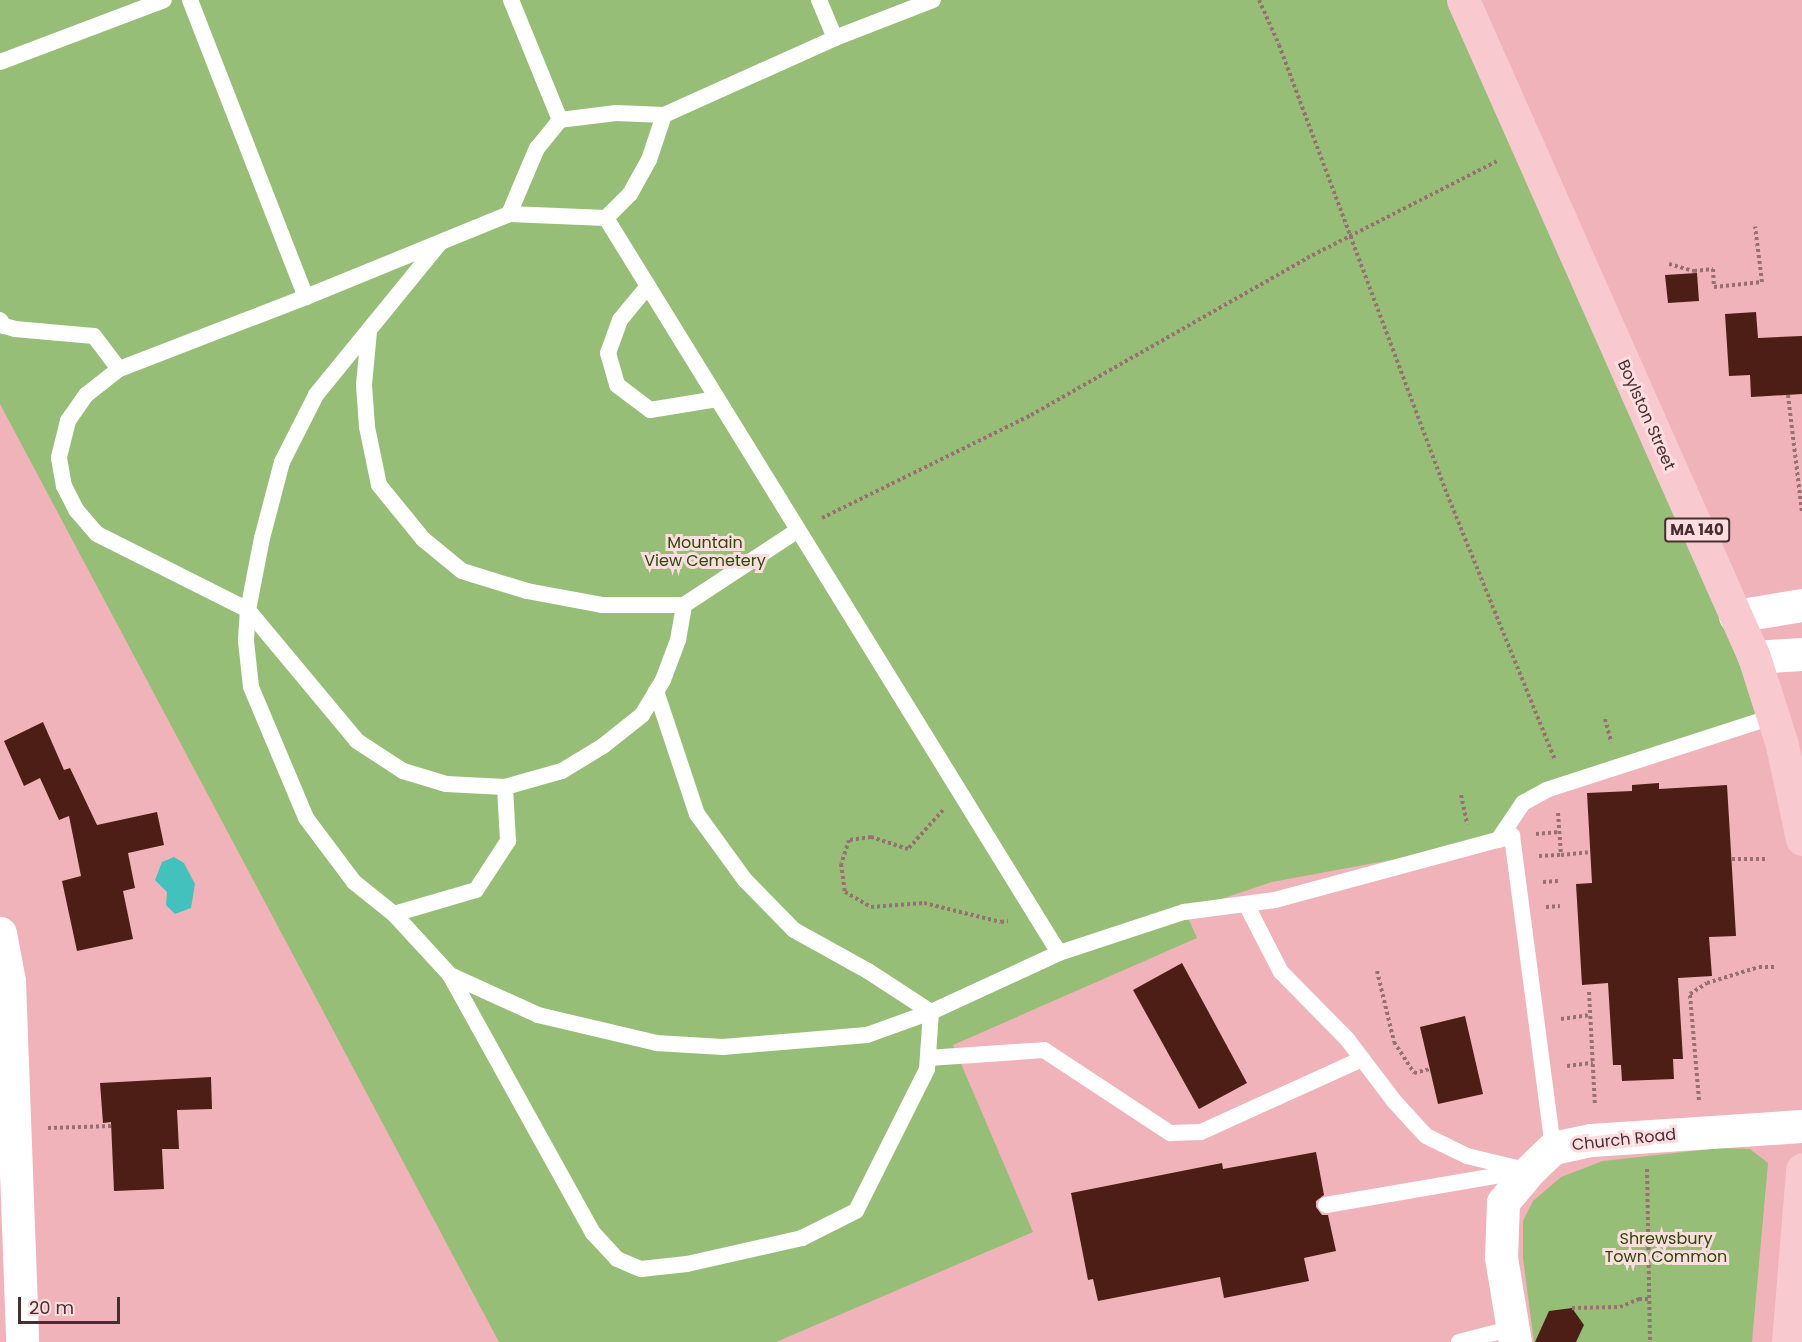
<!DOCTYPE html>
<html>
<head>
<meta charset="utf-8">
<style>
	body { margin:0 }
	#map { position:relative; width:1802px; height:1342px; overflow:hidden; background:#f0b3b9; font-family:Poppins,sans-serif }
	div>[style] { position:absolute }
	[style*='--x'] { left:calc(var(--x)*1px); top:calc(var(--y)*1px); width:calc(var(--w)*1px); rotate:calc(var(--a)*1deg) }
	.green>* { inset:0; background:#97be76 }
	.water>* { inset:0; background:#43c2bd }
	.building>* { inset:0; background:#4c1e16 }
	.path>* { height:4px; margin-top:-2px; transform-origin:0; background:repeating-linear-gradient(90deg,#986f72 0 3px,transparent 0 6px) }
	.lane>* { height:16px; margin:-8px; padding:0 8px; transform-origin:8px; border-radius:8px; background:#fff }
	.street>* { height:33px; margin:-16.5px; padding:0 16.5px; transform-origin:16.5px; border-radius:16.5px; background:#fff }
	.secondary>* { height:33px; margin:-16.5px; padding:0 16.5px; transform-origin:16.5px; border-radius:16.5px; background:#fff }
	.primary>* { height:33px; margin:-16.5px; padding:0 16.5px; transform-origin:16.5px; border-radius:16.5px; background:#f8cacf }
	span { translate:-50% -50%; white-space:nowrap; text-align:center; line-height:1.15; -webkit-text-stroke:6px #fddde0; paint-order:stroke }
	.shield-label span { padding:2px 4px; background:#fddde0; border:2px solid; border-radius:4px; -webkit-text-stroke-width:0 }
	.shield-label { font-size:15px; color:#472f31; font-weight:700 }
	.street-label { font-size:16px; color:#472f31 }
	.park-label { font-size:16px; color:#2b4a03 }
	.scale { position:absolute; left:18px; top:1297px; width:102px; height:27px; box-sizing:border-box; border:3px solid #472f31; border-top:0; padding-left:8px; font-size:18px; line-height:21px; white-space:nowrap; color:#472f31; -webkit-text-stroke:4px #fddde0; paint-order:stroke }
</style>
</head>
<body>
<div id="map">
	<div class="green">
		<div style="clip-path:polygon(0 0,1463px 0,1772px 717px,1546px 790px,1498px 840px,1272px 882px,1185px 911px,1197px 938px,953px 1045px,1033px 1232px,776px 1342px,499px 1342px,0 404px)"></div>
		<div style="clip-path:polygon(1720px 1148px,1750px 1149px,1768px 1163px,1752px 1342px,1534px 1342px,1523px 1258px,1523px 1221px,1533px 1201px,1561px 1177px,1603px 1161px)"></div>
	</div>
	<div class="water">
		<div style="clip-path:polygon(174px 857px,184px 863px,195px 884px,191px 908px,175px 914px,166px 905px,167px 892px,155px 880px,162px 862px)"></div>
	</div>
	<div class="building">
		<div style="clip-path:polygon(1697px 273px,1699px 301px,1668px 303px,1665px 275px)"></div>
		<div style="clip-path:polygon(1756px 312px,1758px 338px,1802px 336px,1802px 394px,1751px 397px,1750px 375px,1729px 376px,1725px 314px)"></div>
		<div style="clip-path:polygon(43px 722px,64px 770px,70px 768px,97px 825px,157px 812px,164px 845px,128px 853px,135px 888px,123px 891px,133px 939px,77px 951px,62px 881px,81px 876px,69px 816px,59px 820px,40px 778px,24px 786px,4px 741px)"></div>
		<div style="clip-path:polygon(1659px 783px,1659px 789px,1727px 785px,1736px 936px,1709px 937px,1712px 976px,1678px 978px,1683px 1059px,1673px 1059px,1674px 1079px,1622px 1081px,1621px 1065px,1613px 1065px,1608px 983px,1582px 985px,1576px 884px,1592px 883px,1587px 793px,1632px 791px,1632px 785px)"></div>
		<div style="clip-path:polygon(1182px 963px,1247px 1083px,1199px 1109px,1133px 990px)"></div>
		<div style="clip-path:polygon(1465px 1016px,1483px 1094px,1438px 1104px,1420px 1027px)"></div>
		<div style="clip-path:polygon(211px 1077px,212px 1109px,177px 1110px,179px 1149px,162px 1149px,164px 1189px,114px 1191px,111px 1122px,103px 1123px,100px 1083px)"></div>
		<div style="clip-path:polygon(1316px 1152px,1324px 1195px,1316px 1201px,1316px 1207px,1322px 1215px,1328px 1215px,1336px 1251px,1304px 1258px,1309px 1281px,1224px 1298px,1220px 1277px,1098px 1301px,1093px 1279px,1088px 1280px,1071px 1193px,1222px 1163px,1223px 1169px)"></div>
		<div style="clip-path:polygon(1572px 1308px,1584px 1325px,1576px 1342px,1535px 1342px,1549px 1311px)"></div>
	</div>
	<div class="path">
		<div style="--x:1259;--y:0;--w:49;--a:66"></div>
		<div style="--x:1279;--y:45;--w:479;--a:69.5"></div>
		<div style="--x:1447;--y:494;--w:287;--a:67.9"></div>
		<div style="--x:1669;--y:264;--w:26;--a:16"></div>
		<div style="--x:1694;--y:271;--w:19;--a:-6"></div>
		<div style="--x:1713;--y:269;--w:18;--a:87"></div>
		<div style="--x:1714;--y:287;--w:48;--a:-5.9"></div>
		<div style="--x:1762;--y:282;--w:56;--a:-97.1"></div>
		<div style="--x:1788;--y:395;--w:119;--a:83.2"></div>
		<div style="--x:822;--y:518;--w:233;--a:-26.2"></div>
		<div style="--x:1031;--y:415;--w:318;--a:-29.6"></div>
		<div style="--x:1307;--y:258;--w:213;--a:-27"></div>
		<div style="--x:1605;--y:719;--w:24;--a:75"></div>
		<div style="--x:1461;--y:795;--w:30;--a:78"></div>
		<div style="--x:943;--y:810;--w:52;--a:131.9"></div>
		<div style="--x:908;--y:849;--w:39;--a:-162"></div>
		<div style="--x:871;--y:837;--w:22;--a:172"></div>
		<div style="--x:849;--y:840;--w:25;--a:108"></div>
		<div style="--x:841;--y:864;--w:28;--a:82"></div>
		<div style="--x:845;--y:892;--w:30;--a:30"></div>
		<div style="--x:871;--y:907;--w:53;--a:-4.3"></div>
		<div style="--x:924;--y:903;--w:79;--a:13.9"></div>
		<div style="--x:1001;--y:922;--w:7;--a:-8"></div>
		<div style="--x:1558;--y:813;--w:42;--a:85.9"></div>
		<div style="--x:1561;--y:855;--w:27;--a:-6"></div>
		<div style="--x:1536;--y:834;--w:23;--a:-5"></div>
		<div style="--x:1539;--y:856;--w:22;--a:-3"></div>
		<div style="--x:1732;--y:859;--w:34;--a:0"></div>
		<div style="--x:1543;--y:882;--w:15;--a:-4"></div>
		<div style="--x:1546;--y:907;--w:14;--a:-4"></div>
		<div style="--x:1377;--y:971;--w:73;--a:76.5"></div>
		<div style="--x:1394;--y:1042;--w:37;--a:57"></div>
		<div style="--x:1414;--y:1073;--w:16;--a:-14"></div>
		<div style="--x:1589;--y:992;--w:114;--a:87"></div>
		<div style="--x:1561;--y:1019;--w:29;--a:-8"></div>
		<div style="--x:1567;--y:1066;--w:26;--a:-7"></div>
		<div style="--x:1699;--y:1100;--w:106;--a:-94.9"></div>
		<div style="--x:1690;--y:994;--w:20;--a:-33"></div>
		<div style="--x:1707;--y:983;--w:54;--a:-17.1"></div>
		<div style="--x:1759;--y:967;--w:15;--a:0"></div>
		<div style="--x:48;--y:1128;--w:63;--a:-1.8"></div>
		<div style="--x:1647;--y:1169;--w:173;--a:89"></div>
		<div style="--x:1572;--y:1308;--w:48;--a:-1.2"></div>
		<div style="--x:1620;--y:1307;--w:21;--a:-23"></div>
		<div style="--x:1639;--y:1299;--w:10;--a:0"></div>
	</div>
	<div class="lane">
		<div style="--x:190;--y:0;--w:319;--a:68.7"></div>
		<div style="--x:306;--y:297;--w:200;--a:158.9"></div>
		<div style="--x:119;--y:369;--w:42;--a:141.8"></div>
		<div style="--x:86;--y:395;--w:32;--a:125"></div>
		<div style="--x:68;--y:421;--w:38;--a:104"></div>
		<div style="--x:59;--y:458;--w:28;--a:80"></div>
		<div style="--x:64;--y:486;--w:28;--a:63"></div>
		<div style="--x:77;--y:511;--w:30;--a:49"></div>
		<div style="--x:97;--y:534;--w:169;--a:26.7"></div>
		<div style="--x:248;--y:610;--w:170;--a:50.2"></div>
		<div style="--x:357;--y:741;--w:55;--a:33.1"></div>
		<div style="--x:403;--y:771;--w:45;--a:16.8"></div>
		<div style="--x:446;--y:784;--w:59;--a:2.9"></div>
		<div style="--x:505;--y:787;--w:59;--a:-15.7"></div>
		<div style="--x:562;--y:771;--w:48;--a:-31.4"></div>
		<div style="--x:603;--y:746;--w:50;--a:-38.5"></div>
		<div style="--x:642;--y:715;--w:41;--a:-59"></div>
		<div style="--x:663;--y:680;--w:43;--a:-69.4"></div>
		<div style="--x:678;--y:640;--w:36;--a:-80"></div>
		<div style="--x:511;--y:0;--w:130;--a:67.8"></div>
		<div style="--x:819;--y:0;--w:41;--a:67.2"></div>
		<div style="--x:835;--y:38;--w:105;--a:-21.2"></div>
		<div style="--x:0;--y:62;--w:175;--a:-20.7"></div>
		<div style="--x:664;--y:115;--w:188;--a:-24.2"></div>
		<div style="--x:606;--y:218;--w:863;--a:58.35"></div>
		<div style="--x:1059;--y:953;--w:132;--a:-18.2"></div>
		<div style="--x:1184;--y:912;--w:92;--a:-7.5"></div>
		<div style="--x:1275;--y:900;--w:231;--a:-15.1"></div>
		<div style="--x:1498;--y:840;--w:45;--a:-56"></div>
		<div style="--x:1523;--y:803;--w:26;--a:-29"></div>
		<div style="--x:1546;--y:790;--w:237;--a:-17.9"></div>
		<div style="--x:439;--y:244;--w:195;--a:129.2"></div>
		<div style="--x:316;--y:395;--w:75;--a:116.9"></div>
		<div style="--x:282;--y:462;--w:79;--a:104.7"></div>
		<div style="--x:262;--y:538;--w:73;--a:101"></div>
		<div style="--x:248;--y:610;--w:31;--a:94"></div>
		<div style="--x:246;--y:641;--w:46;--a:83.8"></div>
		<div style="--x:251;--y:687;--w:142;--a:67.2"></div>
		<div style="--x:306;--y:818;--w:80;--a:53.1"></div>
		<div style="--x:354;--y:882;--w:51;--a:38.7"></div>
		<div style="--x:394;--y:914;--w:83;--a:47.4"></div>
		<div style="--x:450;--y:975;--w:97;--a:24.4"></div>
		<div style="--x:538;--y:1015;--w:121;--a:13.3"></div>
		<div style="--x:656;--y:1043;--w:67;--a:3.4"></div>
		<div style="--x:723;--y:1047;--w:144;--a:-4.8"></div>
		<div style="--x:867;--y:1035;--w:68;--a:-19.8"></div>
		<div style="--x:931;--y:1012;--w:141;--a:-24.7"></div>
		<div style="--x:648;--y:286;--w:44;--a:129.5"></div>
		<div style="--x:620;--y:320;--w:35;--a:110"></div>
		<div style="--x:608;--y:353;--w:33;--a:74"></div>
		<div style="--x:617;--y:385;--w:41;--a:37.1"></div>
		<div style="--x:650;--y:410;--w:68;--a:-9.3"></div>
		<div style="--x:306;--y:297;--w:219;--a:-22.2"></div>
		<div style="--x:509;--y:214;--w:97;--a:2.4"></div>
		<div style="--x:606;--y:218;--w:34;--a:-45"></div>
		<div style="--x:630;--y:194;--w:39;--a:-61"></div>
		<div style="--x:649;--y:160;--w:47;--a:-71.6"></div>
		<div style="--x:664;--y:115;--w:48;--a:-177.6"></div>
		<div style="--x:616;--y:113;--w:56;--a:172.9"></div>
		<div style="--x:560;--y:120;--w:36;--a:129"></div>
		<div style="--x:537;--y:148;--w:72;--a:113"></div>
		<div style="--x:0;--y:320;--w:7;--a:56"></div>
		<div style="--x:4;--y:326;--w:11;--a:15"></div>
		<div style="--x:15;--y:329;--w:79;--a:5.1"></div>
		<div style="--x:94;--y:336;--w:41;--a:52.9"></div>
		<div style="--x:369;--y:331;--w:54;--a:95.3"></div>
		<div style="--x:364;--y:385;--w:42;--a:85.9"></div>
		<div style="--x:367;--y:427;--w:59;--a:78.3"></div>
		<div style="--x:379;--y:485;--w:70;--a:50.8"></div>
		<div style="--x:423;--y:539;--w:50;--a:39.4"></div>
		<div style="--x:462;--y:571;--w:68;--a:17.1"></div>
		<div style="--x:527;--y:591;--w:76;--a:10.6"></div>
		<div style="--x:602;--y:605;--w:82;--a:0"></div>
		<div style="--x:684;--y:605;--w:136;--a:-33.3"></div>
		<div style="--x:656;--y:691;--w:130;--a:71.6"></div>
		<div style="--x:697;--y:814;--w:82;--a:54"></div>
		<div style="--x:745;--y:880;--w:70;--a:45.6"></div>
		<div style="--x:794;--y:930;--w:85;--a:29"></div>
		<div style="--x:868;--y:971;--w:75;--a:33.1"></div>
		<div style="--x:1498;--y:840;--w:15;--a:-16"></div>
		<div style="--x:1512;--y:836;--w:315;--a:82.5"></div>
		<div style="--x:1246;--y:904;--w:76;--a:62.8"></div>
		<div style="--x:1281;--y:972;--w:94;--a:45.4"></div>
		<div style="--x:1347;--y:1039;--w:78;--a:52.8"></div>
		<div style="--x:1394;--y:1101;--w:47;--a:47.6"></div>
		<div style="--x:1426;--y:1136;--w:46;--a:26"></div>
		<div style="--x:1467;--y:1156;--w:64;--a:13.6"></div>
		<div style="--x:394;--y:914;--w:85;--a:-16.3"></div>
		<div style="--x:476;--y:890;--w:59;--a:-56.9"></div>
		<div style="--x:508;--y:841;--w:54;--a:-93.2"></div>
		<div style="--x:450;--y:975;--w:295;--a:61"></div>
		<div style="--x:593;--y:1233;--w:35;--a:47"></div>
		<div style="--x:617;--y:1259;--w:26;--a:23"></div>
		<div style="--x:641;--y:1269;--w:46;--a:-6.2"></div>
		<div style="--x:687;--y:1264;--w:118;--a:-12.7"></div>
		<div style="--x:802;--y:1238;--w:60;--a:-26.6"></div>
		<div style="--x:856;--y:1211;--w:159;--a:-63.4"></div>
		<div style="--x:927;--y:1069;--w:57;--a:-86"></div>
		<div style="--x:928;--y:1058;--w:116;--a:-3.9"></div>
		<div style="--x:1044;--y:1050;--w:151;--a:33.4"></div>
		<div style="--x:1170;--y:1133;--w:31;--a:-2"></div>
		<div style="--x:1201;--y:1132;--w:177;--a:-24.4"></div>
		<div style="--x:1326;--y:1205;--w:196;--a:-9.7"></div>
		<div style="--x:1459;--y:1342;--w:56;--a:-14.5"></div>
	</div>
	<div class="street">
		<div style="--x:0;--y:933;--w:49;--a:79.4"></div>
		<div style="--x:9;--y:981;--w:361;--a:87.9"></div>
		<div style="--x:1515;--y:1342;--w:86;--a:-99.4"></div>
		<div style="--x:1501;--y:1257;--w:55;--a:-87.9"></div>
		<div style="--x:1503;--y:1202;--w:40;--a:-50"></div>
		<div style="--x:1529;--y:1171;--w:33;--a:-44"></div>
		<div style="--x:1553;--y:1148;--w:39;--a:-12"></div>
		<div style="--x:1591;--y:1140;--w:211;--a:-3.8"></div>
	</div>
	<div class="secondary">
		<div style="--x:1735;--y:616;--w:68;--a:-9.3"></div>
		<div style="--x:1754;--y:657;--w:48;--a:-3.6"></div>
	</div>
	<div class="primary">
		<div style="--x:1463;--y:0;--w:719;--a:66.11"></div>
		<div style="--x:1754;--y:657;--w:92;--a:72.3"></div>
		<div style="--x:1782;--y:745;--w:96;--a:78"></div>
		<div style="--x:1788;--y:1342;--w:173;--a:-85.3"></div>
	</div>
	<div class="shield-label">
		<span style="left:1697px;top:530px">MA 140</span>
	</div>
	<div class="street-label">
		<span style="left:1646px;top:415px;rotate:66deg">Boylston Street</span>
		<span style="left:1624px;top:1140px;rotate:-6deg">Church Road</span>
	</div>
	<div class="park-label">
		<span style="left:705px;top:552px">Mountain<br>View Cemetery</span>
		<span style="left:1666px;top:1248px">Shrewsbury<br>Town Common</span>
	</div>
	<div class="scale">20 m</div>
</div>
</body>
</html>
